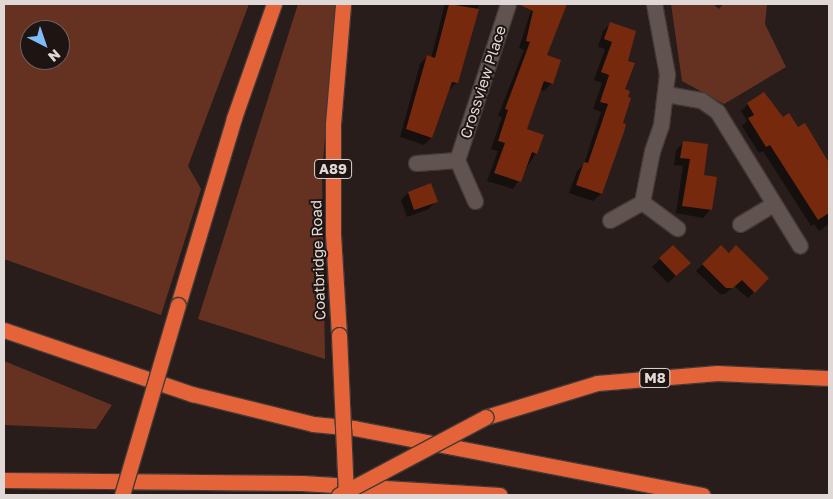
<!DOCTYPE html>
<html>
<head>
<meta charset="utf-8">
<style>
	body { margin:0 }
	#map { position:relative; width:833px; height:499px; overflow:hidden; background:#281d1a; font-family:"Golos Text",sans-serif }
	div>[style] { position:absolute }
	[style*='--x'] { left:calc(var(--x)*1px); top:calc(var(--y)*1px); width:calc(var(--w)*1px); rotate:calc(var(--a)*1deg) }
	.green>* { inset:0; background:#653222 }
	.shadow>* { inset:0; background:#0007 }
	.building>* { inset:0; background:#77290e }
	.roads { filter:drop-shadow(1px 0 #433937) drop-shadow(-1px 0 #433937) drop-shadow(0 1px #433937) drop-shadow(0 -1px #433937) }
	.street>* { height:15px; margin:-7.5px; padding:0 7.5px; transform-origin:7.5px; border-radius:7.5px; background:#615450 }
	.highway>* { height:15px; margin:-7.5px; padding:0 7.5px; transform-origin:7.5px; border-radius:7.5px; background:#e56338 }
	.bridges { filter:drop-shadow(1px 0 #433937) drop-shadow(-1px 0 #433937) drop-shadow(0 1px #433937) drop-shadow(0 -1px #433937) }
	.highway-bridge>* { height:15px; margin:-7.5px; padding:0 7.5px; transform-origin:7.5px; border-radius:7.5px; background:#e56338 }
	span { translate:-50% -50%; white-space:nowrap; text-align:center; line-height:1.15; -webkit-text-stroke:4px #1e1411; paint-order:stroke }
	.shield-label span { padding:1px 4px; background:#1e1411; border:1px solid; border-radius:4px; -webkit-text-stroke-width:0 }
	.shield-label { font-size:14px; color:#e0d8d6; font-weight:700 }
	.street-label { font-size:15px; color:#e0d8d6 }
	.frame { position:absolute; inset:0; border:5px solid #e0d8d6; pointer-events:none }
	.north { position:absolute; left:20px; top:20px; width:50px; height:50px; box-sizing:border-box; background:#1e1411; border:1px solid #6c6260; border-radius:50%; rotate:139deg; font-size:14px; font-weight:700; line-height:20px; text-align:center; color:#e0d8d6 }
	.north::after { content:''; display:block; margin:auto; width:18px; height:22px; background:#7ebdf9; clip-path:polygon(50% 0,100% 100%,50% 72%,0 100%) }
</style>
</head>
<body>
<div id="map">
	<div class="green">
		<div style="clip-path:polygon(evenodd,4px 4px,249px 4px,188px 166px,201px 189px,161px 315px,4px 259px,4px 4px,30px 30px,60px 30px,60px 60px,30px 60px,30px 30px)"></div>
		<div style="clip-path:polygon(298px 4px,336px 4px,322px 174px,325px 359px,198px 319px)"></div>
		<div style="clip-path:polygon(671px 4px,713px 4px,719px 9px,723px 4px,767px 4px,765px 24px,786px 67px,724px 104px,682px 81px)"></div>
		<div style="clip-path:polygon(4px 361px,112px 405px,96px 429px,4px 425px)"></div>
	</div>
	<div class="shadow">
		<div style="clip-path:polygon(445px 4px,479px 4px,456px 83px,449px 90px,431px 138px,424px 145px,400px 137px,420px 64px,427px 56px,431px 58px)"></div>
		<div style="clip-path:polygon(533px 4px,566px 4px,546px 56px,552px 83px,544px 91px,539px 89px,525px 130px,536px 153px,513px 189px,487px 181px,498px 151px,491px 149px,502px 117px,498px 116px,524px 50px,519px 48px)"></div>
		<div style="clip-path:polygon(610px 24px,627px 62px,621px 123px,625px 125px,601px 194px,593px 201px,569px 193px,577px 171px,584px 164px,601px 112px,593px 109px,602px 83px,594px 80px,605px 49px,598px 47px,603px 31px)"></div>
		<div style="clip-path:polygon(748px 104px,798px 129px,805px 125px,829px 165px,829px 224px,819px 231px,814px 224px,811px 226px,763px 151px,759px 153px,742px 126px,747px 121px,741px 111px)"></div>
		<div style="clip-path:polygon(684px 142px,702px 176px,716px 178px,710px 210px,703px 218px,676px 213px,683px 166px,674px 165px,676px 150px)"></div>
		<div style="clip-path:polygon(408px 193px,436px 201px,429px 209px,407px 217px,401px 200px)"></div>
		<div style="clip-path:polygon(673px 246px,689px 263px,668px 283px,652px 267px)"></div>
		<div style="clip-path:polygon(721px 247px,768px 278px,748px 298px,734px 286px,725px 294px,720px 294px,696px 271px)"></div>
	</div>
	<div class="building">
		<div style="clip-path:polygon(449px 4px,479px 9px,458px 83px,452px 82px,432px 138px,406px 129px,427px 55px,435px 58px)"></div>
		<div style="clip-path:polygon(518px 4px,567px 4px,547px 55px,561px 60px,553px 84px,544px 81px,527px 129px,544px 135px,537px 154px,532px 152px,521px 182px,494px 173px,505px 143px,498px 141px,508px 110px,505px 109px,530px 42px,526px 41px,533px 11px)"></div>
		<div style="clip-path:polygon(610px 22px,636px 31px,628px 61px,635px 63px,625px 89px,630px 91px,628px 97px,631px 98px,623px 123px,626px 124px,624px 132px,602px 194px,576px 185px,584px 162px,588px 163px,608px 104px,600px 102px,609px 75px,601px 72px,612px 42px,604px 39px)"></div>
		<div style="clip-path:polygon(764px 92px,783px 117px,789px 113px,798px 127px,805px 123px,829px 163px,829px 213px,818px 220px,770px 145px,766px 147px,748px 118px,754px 115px,747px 103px)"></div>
		<div style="clip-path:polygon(683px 141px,708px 144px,704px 175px,717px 177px,712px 210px,682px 206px,690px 159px,680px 158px)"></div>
		<div style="clip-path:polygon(431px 183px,438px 202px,414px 210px,408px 192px)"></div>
		<div style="clip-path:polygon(673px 245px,691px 263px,676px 276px,659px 258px)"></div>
		<div style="clip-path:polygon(721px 245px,729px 253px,736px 245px,769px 278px,755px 293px,742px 280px,733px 288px,726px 288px,702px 264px)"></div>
	</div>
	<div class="roads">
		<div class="street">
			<div style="--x:666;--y:94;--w:36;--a:10"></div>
			<div style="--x:701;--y:100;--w:19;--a:35"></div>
			<div style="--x:717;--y:111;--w:158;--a:58.4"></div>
			<div style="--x:416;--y:163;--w:41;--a:-4.2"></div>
			<div style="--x:475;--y:201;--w:45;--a:-113.7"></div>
			<div style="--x:457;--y:160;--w:164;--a:-71.9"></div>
			<div style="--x:642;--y:202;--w:44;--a:36.6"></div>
			<div style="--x:610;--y:220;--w:37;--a:-29"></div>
			<div style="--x:642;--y:202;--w:52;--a:-78.9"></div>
			<div style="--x:652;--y:151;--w:28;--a:-71"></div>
			<div style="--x:661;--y:125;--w:51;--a:-83.3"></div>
			<div style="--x:667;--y:74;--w:71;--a:-100.5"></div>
			<div style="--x:740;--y:224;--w:37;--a:-31"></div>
		</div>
		<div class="highway">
			<div style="--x:178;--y:305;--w:195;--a:-73.3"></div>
			<div style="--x:234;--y:118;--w:121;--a:-70.7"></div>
			<div style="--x:4;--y:330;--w:199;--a:18.8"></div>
			<div style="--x:192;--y:394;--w:125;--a:13.9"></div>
			<div style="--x:313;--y:424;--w:41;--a:5.6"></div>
			<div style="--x:354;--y:428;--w:355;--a:10.9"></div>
			<div style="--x:339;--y:335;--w:101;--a:-93.4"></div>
			<div style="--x:333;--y:234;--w:110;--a:-90"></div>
			<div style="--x:333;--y:124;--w:120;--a:-85.2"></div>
			<div style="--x:486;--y:417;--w:116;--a:-17"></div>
			<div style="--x:597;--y:383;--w:121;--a:-4.7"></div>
			<div style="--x:718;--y:373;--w:111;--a:2.6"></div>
			<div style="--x:4;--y:480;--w:298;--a:0.6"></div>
			<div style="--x:302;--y:483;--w:198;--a:3.5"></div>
		</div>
	</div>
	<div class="bridges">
		<div class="highway-bridge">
			<div style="--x:339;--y:335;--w:160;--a:87.5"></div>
			<div style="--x:122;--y:495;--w:198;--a:-73.6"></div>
			<div style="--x:339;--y:495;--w:166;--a:-28"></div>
		</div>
	</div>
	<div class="shield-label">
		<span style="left:333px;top:169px">A89</span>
		<span style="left:655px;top:378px">M8</span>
	</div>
	<div class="street-label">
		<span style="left:483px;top:82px;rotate:-72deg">Crossview Place</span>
		<span style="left:318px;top:260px;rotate:-92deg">Coatbridge Road</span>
	</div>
	<div class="frame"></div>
	<div class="north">N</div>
</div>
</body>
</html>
